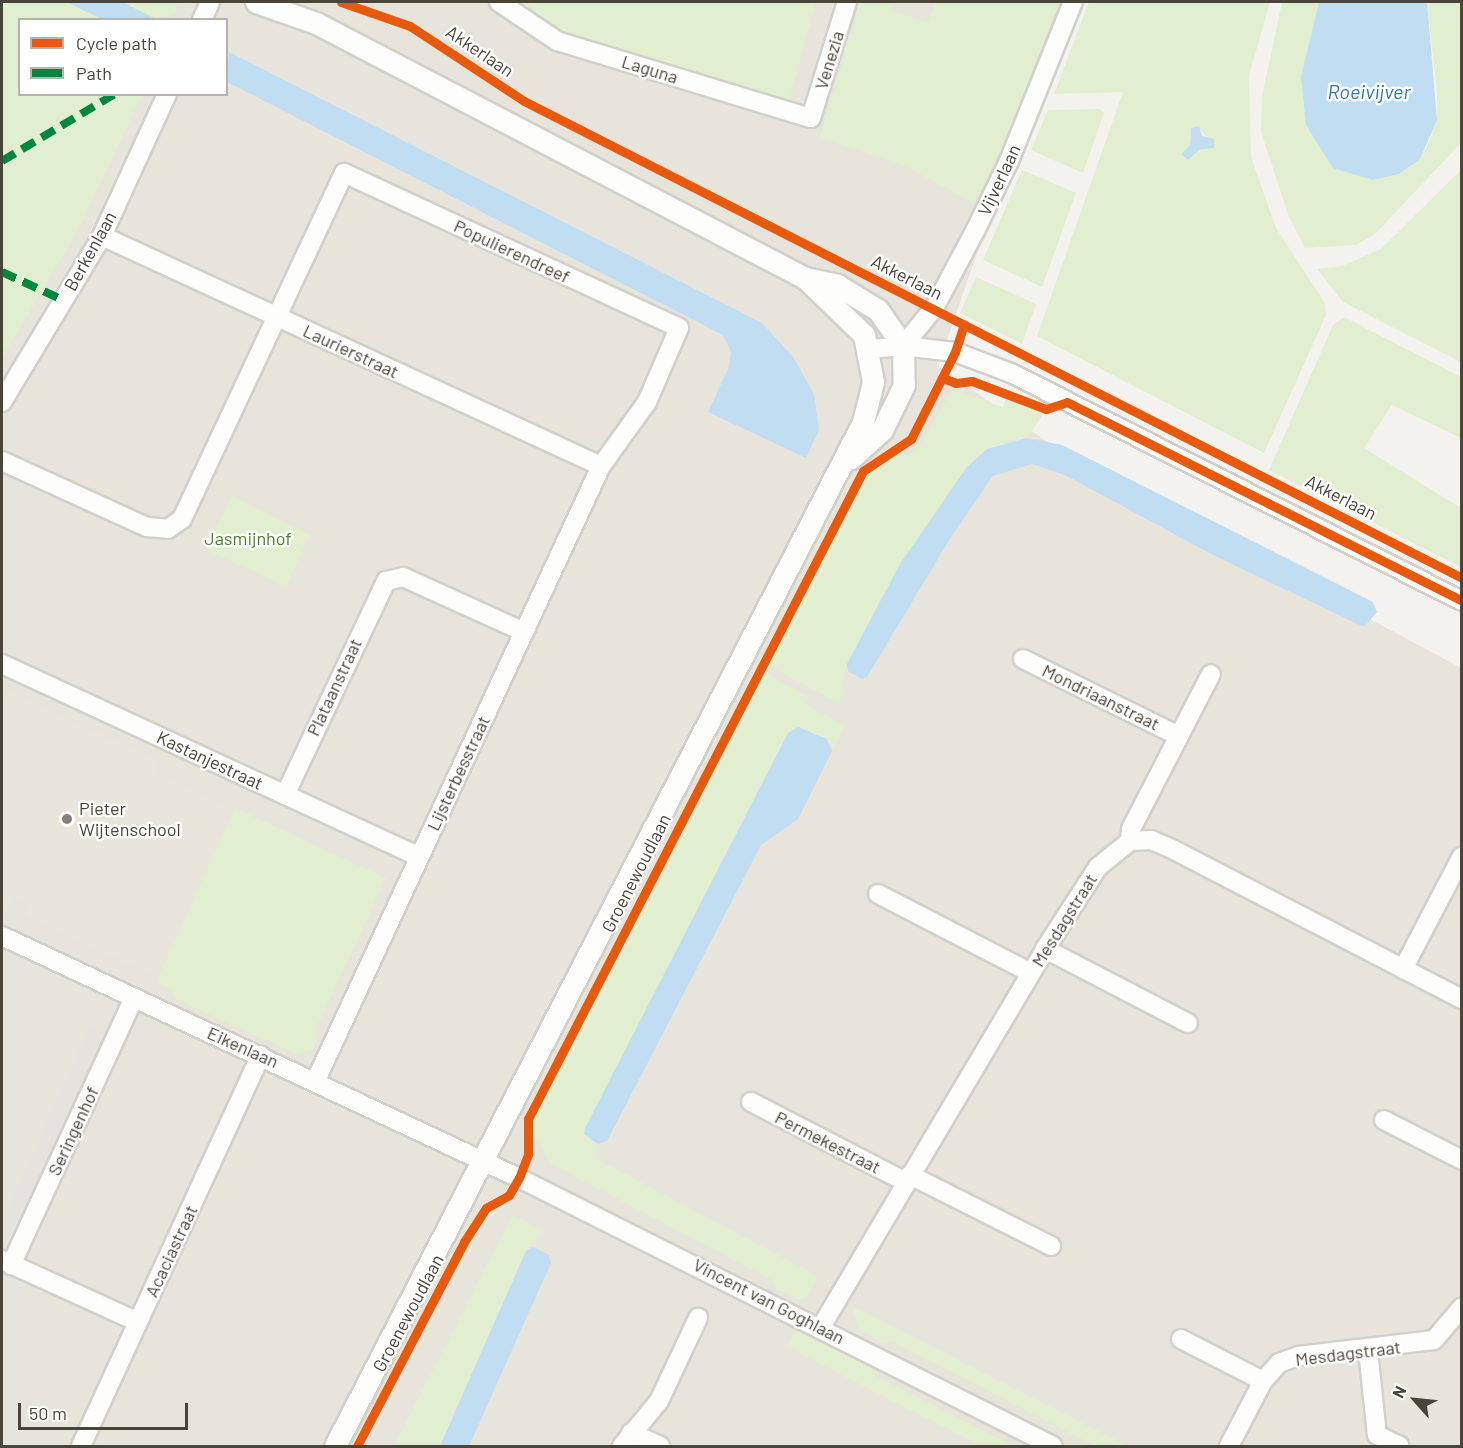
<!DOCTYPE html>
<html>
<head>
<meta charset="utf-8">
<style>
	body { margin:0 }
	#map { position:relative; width:1463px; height:1448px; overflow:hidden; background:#f4f2ee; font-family:Barlow,sans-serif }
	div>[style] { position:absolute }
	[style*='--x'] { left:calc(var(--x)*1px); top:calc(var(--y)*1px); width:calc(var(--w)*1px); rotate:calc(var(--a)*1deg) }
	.residential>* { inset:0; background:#e7e4dc }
	.education>* { inset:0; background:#eae5da }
	.green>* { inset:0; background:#e1eecf }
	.parking>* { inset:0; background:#e6e3df }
	.water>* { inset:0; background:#c0ddf1 }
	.roads { filter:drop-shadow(2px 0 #d2d0cb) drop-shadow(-2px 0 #d2d0cb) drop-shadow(0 2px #d2d0cb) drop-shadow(0 -2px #d2d0cb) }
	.minor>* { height:18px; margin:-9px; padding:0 9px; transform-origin:9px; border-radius:9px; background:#fdfdfc }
	.tertiary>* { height:21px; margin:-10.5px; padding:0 10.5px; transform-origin:10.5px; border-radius:10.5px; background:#fdfdfc }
	.quiet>* { height:8px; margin-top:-4px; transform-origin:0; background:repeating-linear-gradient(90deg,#00873e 0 15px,transparent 0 23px) }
	.cycleway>* { height:9px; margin:-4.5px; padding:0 4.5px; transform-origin:4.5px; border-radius:4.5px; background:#e8590c }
	.dots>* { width:16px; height:16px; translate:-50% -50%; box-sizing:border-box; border:3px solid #fff; border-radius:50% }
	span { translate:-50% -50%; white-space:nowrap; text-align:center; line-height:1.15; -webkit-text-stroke:5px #fff; paint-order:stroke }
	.street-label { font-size:18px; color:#4b4439 }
	.park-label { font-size:18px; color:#4a7f2a }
	.poi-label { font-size:18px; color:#4b4439 }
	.left { translate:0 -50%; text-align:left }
	.water-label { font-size:20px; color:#2e7ab2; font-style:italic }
	.frame { position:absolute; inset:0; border:3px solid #4b4439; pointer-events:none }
	.legend { position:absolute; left:18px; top:18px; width:210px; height:78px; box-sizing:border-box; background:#fff; border:2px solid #b7b4b0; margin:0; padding:8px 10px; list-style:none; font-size:18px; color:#4b4439 }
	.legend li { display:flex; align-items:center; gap:12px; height:30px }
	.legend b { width:30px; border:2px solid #b7b4b0 }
	.north { position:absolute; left:1385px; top:1370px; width:60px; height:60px; -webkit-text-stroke:4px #fff; paint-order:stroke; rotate:297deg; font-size:16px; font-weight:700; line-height:24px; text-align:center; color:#4b4439 }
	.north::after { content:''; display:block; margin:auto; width:21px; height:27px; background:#4b4439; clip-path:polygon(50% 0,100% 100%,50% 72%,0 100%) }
	.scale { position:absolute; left:18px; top:1403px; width:170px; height:27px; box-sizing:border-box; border:3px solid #4b4439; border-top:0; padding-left:8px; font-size:18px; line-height:21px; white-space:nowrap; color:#4b4439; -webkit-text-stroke:4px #fff; paint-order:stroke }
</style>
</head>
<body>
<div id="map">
	<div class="residential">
		<div style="clip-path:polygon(evenodd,2px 2px,1064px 2px,938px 366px,1066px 455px,1461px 668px,1461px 1446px,2px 1446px,2px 2px,20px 20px,226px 20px,226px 94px,20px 94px,20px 20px)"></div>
	</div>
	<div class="education">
		<div style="clip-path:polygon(2px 689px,159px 761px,156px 776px,165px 775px,225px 808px,235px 808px,159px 978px,46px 926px,25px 915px,30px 905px,13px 897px,2px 919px)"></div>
	</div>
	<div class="green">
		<div style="clip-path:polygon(2px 2px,66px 2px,102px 19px,20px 20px,20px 94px,142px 95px,79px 229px,2px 358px)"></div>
		<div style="clip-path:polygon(122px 2px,176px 2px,177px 14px,156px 19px)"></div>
		<div style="clip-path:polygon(519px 2px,816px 2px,789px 102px,562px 31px)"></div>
		<div style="clip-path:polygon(860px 2px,894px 2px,891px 11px,928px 22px,935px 2px,1058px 2px,1020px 112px,974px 203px,899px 163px,820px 137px)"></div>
		<div style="clip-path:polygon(evenodd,1089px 2px,1270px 2px,1249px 75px,1251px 157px,1276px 228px,1325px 303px,1326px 315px,1264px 453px,1037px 336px,1123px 92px,1054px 94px,1089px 2px,1198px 126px,1214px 148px,1182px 154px,1190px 145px,1191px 128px,1198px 126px)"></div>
		<div style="clip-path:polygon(1282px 2px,1319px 2px,1301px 76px,1373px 180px,1399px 174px,1420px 159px,1429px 142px,1437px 120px,1437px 91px,1427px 2px,1461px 2px,1461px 143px,1375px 234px,1356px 245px,1305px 248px,1289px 217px,1261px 132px,1262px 97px)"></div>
		<div style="clip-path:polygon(1100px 109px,1104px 113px,1083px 173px,1031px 150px,1048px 110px)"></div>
		<div style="clip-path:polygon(1022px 170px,1076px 193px,1042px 287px,983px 260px)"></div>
		<div style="clip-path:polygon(1461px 170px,1461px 362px,1343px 302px,1317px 269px,1342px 266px,1381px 249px)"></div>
		<div style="clip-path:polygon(976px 277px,1036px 304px,1022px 344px,960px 313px)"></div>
		<div style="clip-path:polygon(1344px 317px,1461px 377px,1461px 438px,1392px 405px,1364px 448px,1461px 508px,1461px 567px,1269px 470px,1333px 325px)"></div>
		<div style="clip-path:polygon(952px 390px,1003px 407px,1006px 399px,1044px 413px,1027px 438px,1007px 441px,967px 467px,949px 492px,900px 564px,847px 664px,839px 703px,768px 666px,869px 470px,897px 451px,907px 456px,918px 447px)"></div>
		<div style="clip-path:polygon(231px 496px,310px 535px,286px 586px,206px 550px)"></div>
		<div style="clip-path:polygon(765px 673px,809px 697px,806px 705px,845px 725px,832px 751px,831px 744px,799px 727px,788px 734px,584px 1134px,598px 1144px,597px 1159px,818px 1276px,805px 1299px,799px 1299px,775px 1288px,772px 1280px,551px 1164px,539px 1142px,530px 1139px,533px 1119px)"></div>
		<div style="clip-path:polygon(235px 808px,386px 878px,316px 1029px,319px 1037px,313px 1049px,298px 1055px,175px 999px,172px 989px,156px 982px)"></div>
		<div style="clip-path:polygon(512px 1215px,543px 1230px,526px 1251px,440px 1446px,394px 1446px)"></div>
		<div style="clip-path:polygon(852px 1306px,1128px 1446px,1095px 1446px,891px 1341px,883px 1344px,859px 1329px)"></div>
		<div style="clip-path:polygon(798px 1326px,875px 1364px,876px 1376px,1013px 1446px,981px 1446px,787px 1347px)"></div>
	</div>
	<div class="parking">
		<div style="clip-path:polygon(91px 1024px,110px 1032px,20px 1228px,3px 1220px)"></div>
	</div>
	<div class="water">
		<div style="clip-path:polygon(66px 2px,122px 2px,156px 19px,102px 19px)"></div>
		<div style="clip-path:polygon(1319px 2px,1427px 2px,1437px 120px,1420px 159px,1399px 174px,1373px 180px,1333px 168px,1306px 125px,1301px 76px)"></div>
		<div style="clip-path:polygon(229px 52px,762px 323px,793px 357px,814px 394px,819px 430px,806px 458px,708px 412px,729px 367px,731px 352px,723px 335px,227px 82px)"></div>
		<div style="clip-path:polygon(1199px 126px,1202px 136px,1214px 139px,1214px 148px,1199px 150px,1188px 160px,1181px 154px,1190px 145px,1191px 128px)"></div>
		<div style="clip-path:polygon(1027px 438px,1062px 445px,1373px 602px,1377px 612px,1364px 627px,1213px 555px,1065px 475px,1032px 464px,993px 476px,951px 537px,867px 677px,862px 679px,848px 671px,847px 664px,900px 564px,967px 467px,987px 449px)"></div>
		<div style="clip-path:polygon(798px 727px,827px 739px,832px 751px,798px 819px,761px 845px,607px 1141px,598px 1144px,584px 1134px,585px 1128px,788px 733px)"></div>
		<div style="clip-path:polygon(533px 1247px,549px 1255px,551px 1263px,469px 1446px,440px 1446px,526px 1251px)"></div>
	</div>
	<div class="roads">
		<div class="minor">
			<div style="--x:499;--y:2;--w:70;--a:33.9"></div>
			<div style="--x:557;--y:41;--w:265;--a:16.9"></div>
			<div style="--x:811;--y:118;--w:121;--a:-72.8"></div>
			<div style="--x:202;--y:20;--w:20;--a:-66"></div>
			<div style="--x:102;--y:236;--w:549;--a:24.75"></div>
			<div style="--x:903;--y:346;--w:49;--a:-50.8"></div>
			<div style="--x:934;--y:308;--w:89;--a:-62"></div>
			<div style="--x:976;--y:229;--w:76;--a:-64.1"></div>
			<div style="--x:1009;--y:161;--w:171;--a:-68.1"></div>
			<div style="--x:870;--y:349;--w:33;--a:-5"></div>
			<div style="--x:903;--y:346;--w:52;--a:6.6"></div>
			<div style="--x:955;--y:352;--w:60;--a:20.6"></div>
			<div style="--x:1011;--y:373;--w:505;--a:26.82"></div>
			<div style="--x:2;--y:402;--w:194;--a:-58.9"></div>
			<div style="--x:102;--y:236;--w:156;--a:-65.4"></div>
			<div style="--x:2;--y:461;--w:159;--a:24.5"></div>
			<div style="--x:147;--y:527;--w:21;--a:5"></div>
			<div style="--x:168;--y:529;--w:17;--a:-36"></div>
			<div style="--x:182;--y:519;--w:382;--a:-64.9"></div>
			<div style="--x:344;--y:173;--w:369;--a:24.8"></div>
			<div style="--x:679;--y:328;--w:81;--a:113.4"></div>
			<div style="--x:647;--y:402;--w:79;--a:125.7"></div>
			<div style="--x:601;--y:466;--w:677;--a:114.9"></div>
			<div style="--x:1023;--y:659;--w:174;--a:26.3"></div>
			<div style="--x:2;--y:664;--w:459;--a:24.8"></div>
			<div style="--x:285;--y:795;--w:237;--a:-64.7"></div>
			<div style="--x:386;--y:581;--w:17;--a:-13"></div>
			<div style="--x:403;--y:577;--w:133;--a:24.4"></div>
			<div style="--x:1130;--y:841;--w:12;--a:-85"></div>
			<div style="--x:1131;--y:829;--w:174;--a:-62.7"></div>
			<div style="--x:878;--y:894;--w:172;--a:27.3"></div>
			<div style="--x:2;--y:936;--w:571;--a:25.08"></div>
			<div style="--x:519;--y:1178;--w:597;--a:26.65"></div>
			<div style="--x:1045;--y:949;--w:161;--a:27.4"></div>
			<div style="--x:1403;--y:969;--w:127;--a:-62.4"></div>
			<div style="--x:751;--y:1102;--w:174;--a:27.3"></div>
			<div style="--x:1384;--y:1120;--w:88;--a:27.1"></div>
			<div style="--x:910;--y:1175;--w:158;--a:26.7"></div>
			<div style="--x:2;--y:1260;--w:149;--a:24.5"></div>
			<div style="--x:11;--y:1265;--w:294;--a:-65.3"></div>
			<div style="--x:821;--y:1327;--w:439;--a:-59.3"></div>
			<div style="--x:1045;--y:949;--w:98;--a:-57.1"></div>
			<div style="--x:1098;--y:867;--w:41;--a:-39.1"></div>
			<div style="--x:1130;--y:841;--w:21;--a:-3"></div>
			<div style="--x:1151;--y:840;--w:25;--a:23"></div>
			<div style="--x:1174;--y:850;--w:324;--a:27.4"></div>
			<div style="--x:1181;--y:1339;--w:92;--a:27.1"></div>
			<div style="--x:1368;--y:1350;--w:85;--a:84"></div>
			<div style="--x:1377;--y:1435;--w:25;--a:26"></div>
			<div style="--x:631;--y:1433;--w:32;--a:24"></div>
			<div style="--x:81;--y:1446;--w:430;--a:-65.3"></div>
			<div style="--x:622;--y:1446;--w:58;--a:-50.6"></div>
			<div style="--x:659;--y:1401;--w:92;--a:-64.8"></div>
			<div style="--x:1229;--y:1446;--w:73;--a:-62.4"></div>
			<div style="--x:1263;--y:1381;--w:24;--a:-48"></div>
			<div style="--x:1279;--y:1363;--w:20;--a:-20"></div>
			<div style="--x:1298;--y:1356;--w:137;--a:-6.7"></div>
			<div style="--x:1434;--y:1340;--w:43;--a:-49.7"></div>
		</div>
		<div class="tertiary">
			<div style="--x:256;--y:2;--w:64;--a:19.3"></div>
			<div style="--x:316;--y:23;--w:551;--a:27.54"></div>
			<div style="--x:805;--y:278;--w:33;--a:12"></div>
			<div style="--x:837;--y:285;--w:48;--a:31.4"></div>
			<div style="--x:878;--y:310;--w:44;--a:55.2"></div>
			<div style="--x:903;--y:346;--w:39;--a:89"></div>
			<div style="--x:904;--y:385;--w:50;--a:116.1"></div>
			<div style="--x:882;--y:430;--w:42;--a:137.9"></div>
			<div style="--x:335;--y:1446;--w:1152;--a:-62.72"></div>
			<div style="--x:863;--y:422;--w:41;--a:-76"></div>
			<div style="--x:873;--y:382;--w:48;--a:-100.8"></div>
			<div style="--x:864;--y:335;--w:82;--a:-136"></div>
		</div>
	</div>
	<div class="quiet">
		<div style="--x:2;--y:161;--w:131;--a:-30.7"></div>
		<div style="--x:2;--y:272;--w:67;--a:24.7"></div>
	</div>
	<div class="cycleway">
		<div style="--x:341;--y:2;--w:73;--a:19.2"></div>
		<div style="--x:410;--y:26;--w:136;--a:33.3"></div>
		<div style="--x:524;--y:101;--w:1052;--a:26.95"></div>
		<div style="--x:943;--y:378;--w:14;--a:21"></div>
		<div style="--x:956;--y:383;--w:16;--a:-7"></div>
		<div style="--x:972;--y:381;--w:79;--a:20.7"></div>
		<div style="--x:1046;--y:409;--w:22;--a:-18"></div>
		<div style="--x:1067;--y:402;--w:442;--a:26.7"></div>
		<div style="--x:357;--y:1446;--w:230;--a:-62.3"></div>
		<div style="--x:464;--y:1242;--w:40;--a:-57.1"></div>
		<div style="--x:486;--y:1208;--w:26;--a:-29"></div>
		<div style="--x:509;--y:1195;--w:20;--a:-60"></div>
		<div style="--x:519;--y:1178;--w:26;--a:-69"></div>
		<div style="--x:528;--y:1154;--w:35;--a:-90"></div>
		<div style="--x:528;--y:1119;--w:729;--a:-62.66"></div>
		<div style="--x:863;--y:471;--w:58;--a:-33.7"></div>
		<div style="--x:911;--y:439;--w:97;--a:-63.2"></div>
		<div style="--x:955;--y:352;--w:29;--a:-72"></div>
	</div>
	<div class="dots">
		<div style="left:67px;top:819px;background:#868178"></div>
	</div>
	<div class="street-label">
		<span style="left:480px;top:51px;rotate:34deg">Akkerlaan</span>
		<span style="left:829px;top:60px;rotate:-73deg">Venezia</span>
		<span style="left:650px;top:69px;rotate:17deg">Laguna</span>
		<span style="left:999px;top:180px;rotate:-65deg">Vijverlaan</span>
		<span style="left:90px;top:251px;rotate:-61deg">Berkenlaan</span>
		<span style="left:512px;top:251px;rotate:25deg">Populierendreef</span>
		<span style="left:907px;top:277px;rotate:27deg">Akkerlaan</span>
		<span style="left:351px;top:351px;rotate:25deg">Laurierstraat</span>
		<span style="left:1341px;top:497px;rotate:27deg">Akkerlaan</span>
		<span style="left:334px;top:687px;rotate:-65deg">Plataanstraat</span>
		<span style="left:1101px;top:697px;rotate:26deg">Mondriaanstraat</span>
		<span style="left:210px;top:760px;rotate:25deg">Kastanjestraat</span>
		<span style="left:458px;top:773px;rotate:-65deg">Lijsterbesstraat</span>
		<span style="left:636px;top:873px;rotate:-63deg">Groenewoudlaan</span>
		<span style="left:1064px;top:920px;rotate:-58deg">Mesdagstraat</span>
		<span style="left:243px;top:1047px;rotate:24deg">Eikenlaan</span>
		<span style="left:73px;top:1131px;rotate:-65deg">Seringenhof</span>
		<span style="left:828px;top:1142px;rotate:27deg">Permekestraat</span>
		<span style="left:171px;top:1251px;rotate:-65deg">Acaciastraat</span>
		<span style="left:769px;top:1301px;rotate:27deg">Vincent van Goghlaan</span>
		<span style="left:408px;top:1313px;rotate:-62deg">Groenewoudlaan</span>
		<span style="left:1348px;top:1353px;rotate:-7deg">Mesdagstraat</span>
	</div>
	<div class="park-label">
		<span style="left:248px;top:538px">Jasmijnhof</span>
	</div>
	<div class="poi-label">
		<span class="left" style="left:79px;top:819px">Pieter<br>Wijtenschool</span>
	</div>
	<div class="water-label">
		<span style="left:1369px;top:91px">Roeivijver</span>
	</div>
	<div class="frame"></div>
	<ul class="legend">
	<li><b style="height:8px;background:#e8590c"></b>Cycle path</li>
	<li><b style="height:8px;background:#00873e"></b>Path</li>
	</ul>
	<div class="north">N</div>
	<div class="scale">50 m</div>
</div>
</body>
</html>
